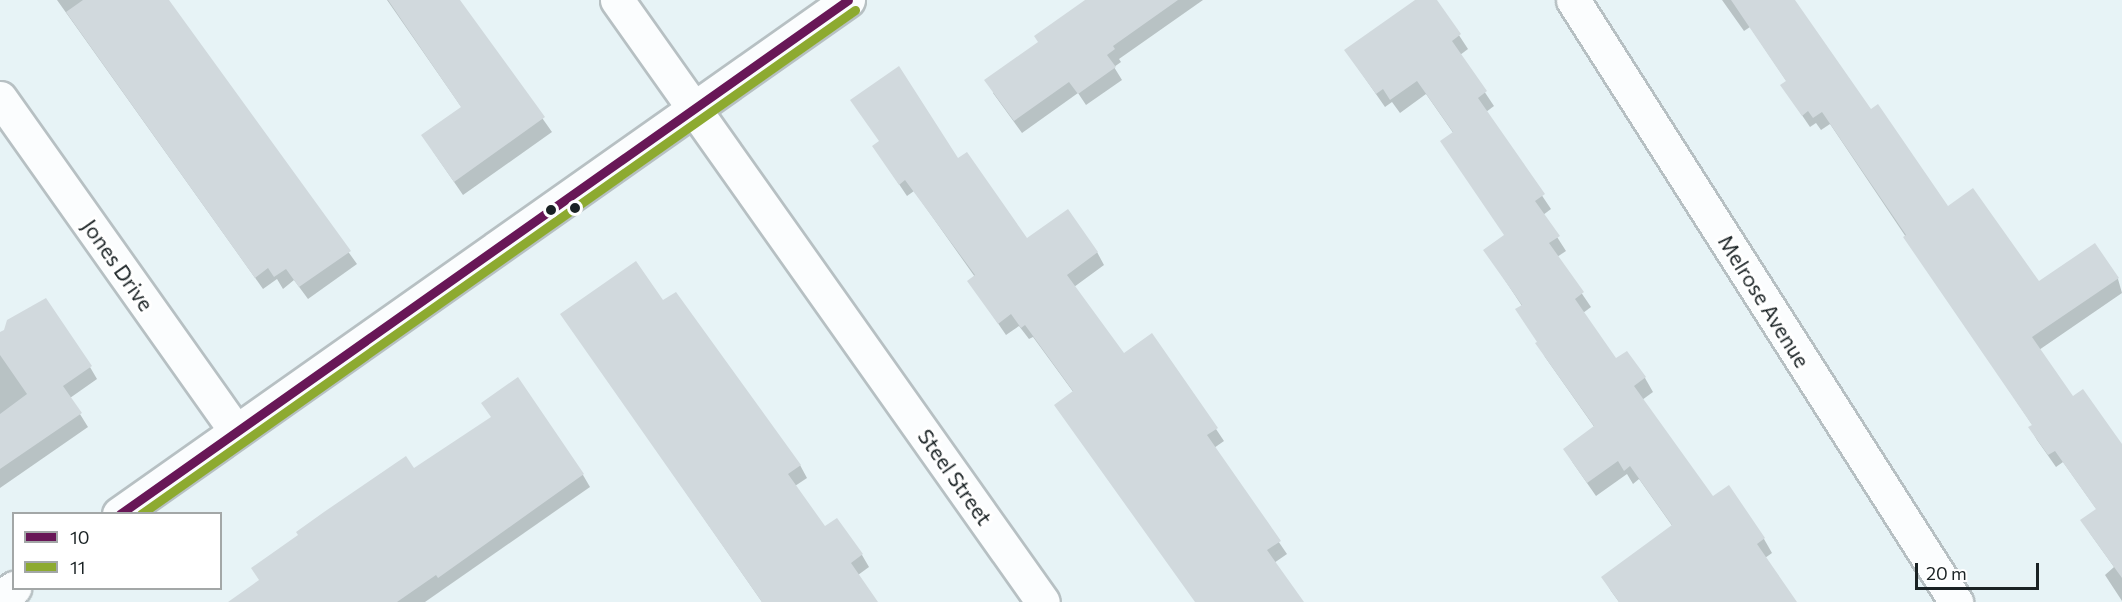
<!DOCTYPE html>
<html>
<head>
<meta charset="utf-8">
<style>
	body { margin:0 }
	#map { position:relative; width:2122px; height:602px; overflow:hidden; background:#e7f3f6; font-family:Commissioner,sans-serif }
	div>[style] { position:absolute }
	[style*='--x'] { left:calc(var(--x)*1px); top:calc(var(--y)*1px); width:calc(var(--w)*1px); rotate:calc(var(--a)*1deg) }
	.shadow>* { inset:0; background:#0003 }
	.building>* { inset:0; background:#d1d9dd }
	.roads { filter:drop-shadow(2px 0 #b7c0c3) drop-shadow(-2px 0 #b7c0c3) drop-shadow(0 2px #b7c0c3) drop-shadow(0 -2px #b7c0c3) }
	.minor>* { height:33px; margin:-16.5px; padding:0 16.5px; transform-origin:16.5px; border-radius:16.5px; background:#fbfdfe }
	.tertiary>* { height:33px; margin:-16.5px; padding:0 16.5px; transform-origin:16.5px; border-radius:16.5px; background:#fbfdfe }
	.bus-1>* { height:9px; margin:-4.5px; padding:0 4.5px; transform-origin:4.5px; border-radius:4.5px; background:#681757 }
	.bus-2>* { height:9px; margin:-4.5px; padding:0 4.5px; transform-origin:4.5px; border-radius:4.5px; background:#8daa30 }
	.dots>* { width:16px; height:16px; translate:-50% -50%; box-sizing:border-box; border:3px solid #fff; border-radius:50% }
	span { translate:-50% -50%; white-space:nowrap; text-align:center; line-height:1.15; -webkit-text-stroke:6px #fff; paint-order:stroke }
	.street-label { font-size:21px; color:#1a2224 }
	.legend { position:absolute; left:12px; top:512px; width:210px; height:78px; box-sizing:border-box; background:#fff; border:2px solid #a3a7a7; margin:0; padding:8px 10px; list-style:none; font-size:18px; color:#1a2224 }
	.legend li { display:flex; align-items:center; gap:12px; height:30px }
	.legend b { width:30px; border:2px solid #a3a7a7 }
	.scale { position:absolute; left:1915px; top:563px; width:124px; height:27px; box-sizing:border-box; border:3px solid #1a2224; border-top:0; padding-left:8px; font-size:18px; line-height:21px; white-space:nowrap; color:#1a2224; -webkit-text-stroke:4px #fff; paint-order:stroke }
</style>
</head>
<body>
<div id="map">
	<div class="shadow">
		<div style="clip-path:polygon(57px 0,168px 0,357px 264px,308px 299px,294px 280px,283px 289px,277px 279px,263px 289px)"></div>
		<div style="clip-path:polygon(387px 0,459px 0,552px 132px,463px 195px,432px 150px,462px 108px)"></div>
		<div style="clip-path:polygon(1088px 0,1203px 0,1119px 59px,1121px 62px,1114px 67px,1122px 80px,1086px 105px,1078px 93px,1022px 133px,993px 93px,1040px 42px)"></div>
		<div style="clip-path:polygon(1417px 0,1436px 0,1468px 49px,1460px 55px,1494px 106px,1486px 112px,1551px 209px,1543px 215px,1566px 251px,1557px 257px,1591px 307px,1583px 313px,1616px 360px,1627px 353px,1645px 378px,1653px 392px,1642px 400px,1712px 498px,1764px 539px,1772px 553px,1765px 558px,1795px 602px,1619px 602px,1611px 591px,1603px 577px,1673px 527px,1639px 479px,1633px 484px,1627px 474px,1596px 496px,1573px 463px,1565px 449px,1595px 428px,1545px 357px,1522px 306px,1485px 250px,1505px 236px,1454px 134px,1426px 94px,1400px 113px,1392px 102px,1385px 107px,1346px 51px)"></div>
		<div style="clip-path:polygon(1722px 0,1793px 0,1870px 111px,1947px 208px,2038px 283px,2095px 245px,2118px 279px,2122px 293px,2039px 350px,2072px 398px,2122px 447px,2122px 601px,2105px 575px,2114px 567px,2089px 532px,2097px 510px,2063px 462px,2056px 467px,2037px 440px,2030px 428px,2033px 426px,1830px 124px,1821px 130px,1816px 123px,1810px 127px,1782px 86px,1787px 82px,1750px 27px,1744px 31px)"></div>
		<div style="clip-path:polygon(874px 147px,958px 160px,1027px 240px,1097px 252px,1104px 265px,1074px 287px,1124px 355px,1216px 429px,1224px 441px,1214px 448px,1287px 554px,1274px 563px,1302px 602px,1196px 602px,1074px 393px,1033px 337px,1029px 339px,1019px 326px,1006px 335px,969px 281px,975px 277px,914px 191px,907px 196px)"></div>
		<div style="clip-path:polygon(663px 303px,800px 465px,807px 478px,795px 486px,825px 528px,862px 555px,869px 567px,858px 575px,876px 602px,762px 602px,562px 314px)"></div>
		<div style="clip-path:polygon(0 334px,90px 367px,97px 379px,70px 398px,88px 427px,0 488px)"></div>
		<div style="clip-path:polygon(414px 470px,583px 475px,590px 487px,425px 602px,231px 602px)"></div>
	</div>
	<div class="building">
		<div style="clip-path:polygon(83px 0,169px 0,351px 251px,299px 287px,286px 269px,274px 277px,268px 268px,255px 278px,66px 12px)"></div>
		<div style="clip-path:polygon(388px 0,460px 0,545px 117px,454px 182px,421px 135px,461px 107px)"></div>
		<div style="clip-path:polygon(1085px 0,1178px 0,1113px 46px,1115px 49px,1107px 55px,1116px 67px,1078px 94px,1069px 82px,1014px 121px,984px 80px,1038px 42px,1034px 36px)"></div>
		<div style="clip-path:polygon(1415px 0,1437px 0,1461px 34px,1452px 41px,1487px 91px,1478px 98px,1545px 194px,1535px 201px,1560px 236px,1549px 243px,1584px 292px,1575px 299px,1616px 358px,1627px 351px,1646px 377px,1634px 386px,1713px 496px,1729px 485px,1765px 538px,1757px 544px,1797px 602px,1619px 602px,1601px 577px,1672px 525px,1630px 466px,1624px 471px,1618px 461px,1587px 483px,1563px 449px,1594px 426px,1535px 343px,1537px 342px,1515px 309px,1522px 305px,1483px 250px,1504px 235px,1440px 141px,1453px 132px,1417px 81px,1390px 100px,1383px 89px,1376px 94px,1344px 50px)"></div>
		<div style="clip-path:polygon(1731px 0,1795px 0,1871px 109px,1878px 104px,1948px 206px,1973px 188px,2039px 281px,2095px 243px,2119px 278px,2032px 337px,2073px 396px,2083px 389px,2122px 444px,2122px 578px,2080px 520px,2096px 509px,2055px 451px,2048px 455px,2028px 427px,2032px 425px,1903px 237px,1906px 235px,1822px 112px,1813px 118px,1808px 111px,1802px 116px,1780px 85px,1786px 81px)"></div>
		<div style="clip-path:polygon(899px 66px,958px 158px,967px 152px,1027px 238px,1068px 209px,1098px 252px,1067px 275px,1124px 353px,1152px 333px,1218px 428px,1207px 435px,1281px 541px,1267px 550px,1304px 602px,1195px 602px,1054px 405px,1073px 391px,1025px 325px,1021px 328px,1011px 314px,998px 324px,967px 281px,975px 275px,905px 180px,899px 185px,872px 146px,879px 141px,850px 100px)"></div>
		<div style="clip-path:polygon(636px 261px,663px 300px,676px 292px,801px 465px,788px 474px,825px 526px,837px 518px,863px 554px,851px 563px,878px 602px,762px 602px,560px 314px)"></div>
		<div style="clip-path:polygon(46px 298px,92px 366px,63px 386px,82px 413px,0 469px,0 414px,27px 394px,0 355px,0 332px,4px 330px,7px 320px)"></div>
		<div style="clip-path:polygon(518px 377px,584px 474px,438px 578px,436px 575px,397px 602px,228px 602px,259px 580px,251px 568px,298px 535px,296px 532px,324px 512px,406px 456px,414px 468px,491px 417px,481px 403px)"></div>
	</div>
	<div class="roads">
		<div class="minor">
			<div style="--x:1573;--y:0;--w:714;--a:57.53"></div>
			<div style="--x:0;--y:98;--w:408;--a:54.7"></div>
			<div style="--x:119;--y:514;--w:892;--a:-35.19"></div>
			<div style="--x:0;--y:597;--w:17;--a:-33"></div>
		</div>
		<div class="tertiary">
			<div style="--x:617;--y:0;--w:737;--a:54.72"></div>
		</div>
	</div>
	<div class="bus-1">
		<div style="--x:120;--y:514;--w:891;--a:-35.22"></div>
	</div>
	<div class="bus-2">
		<div style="--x:141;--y:514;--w:874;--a:-35.22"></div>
	</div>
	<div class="dots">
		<div style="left:575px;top:208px;background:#1a2224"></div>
		<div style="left:551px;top:210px;background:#1a2224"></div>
	</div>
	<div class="street-label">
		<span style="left:118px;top:265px;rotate:55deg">Jones Drive</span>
		<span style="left:1764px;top:301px;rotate:58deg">Melrose Avenue</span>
		<span style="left:955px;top:477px;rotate:55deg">Steel Street</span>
	</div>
	<ul class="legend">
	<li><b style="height:8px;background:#681757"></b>10</li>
	<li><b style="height:8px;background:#8daa30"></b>11</li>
	</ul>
	<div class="scale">20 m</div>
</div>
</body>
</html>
